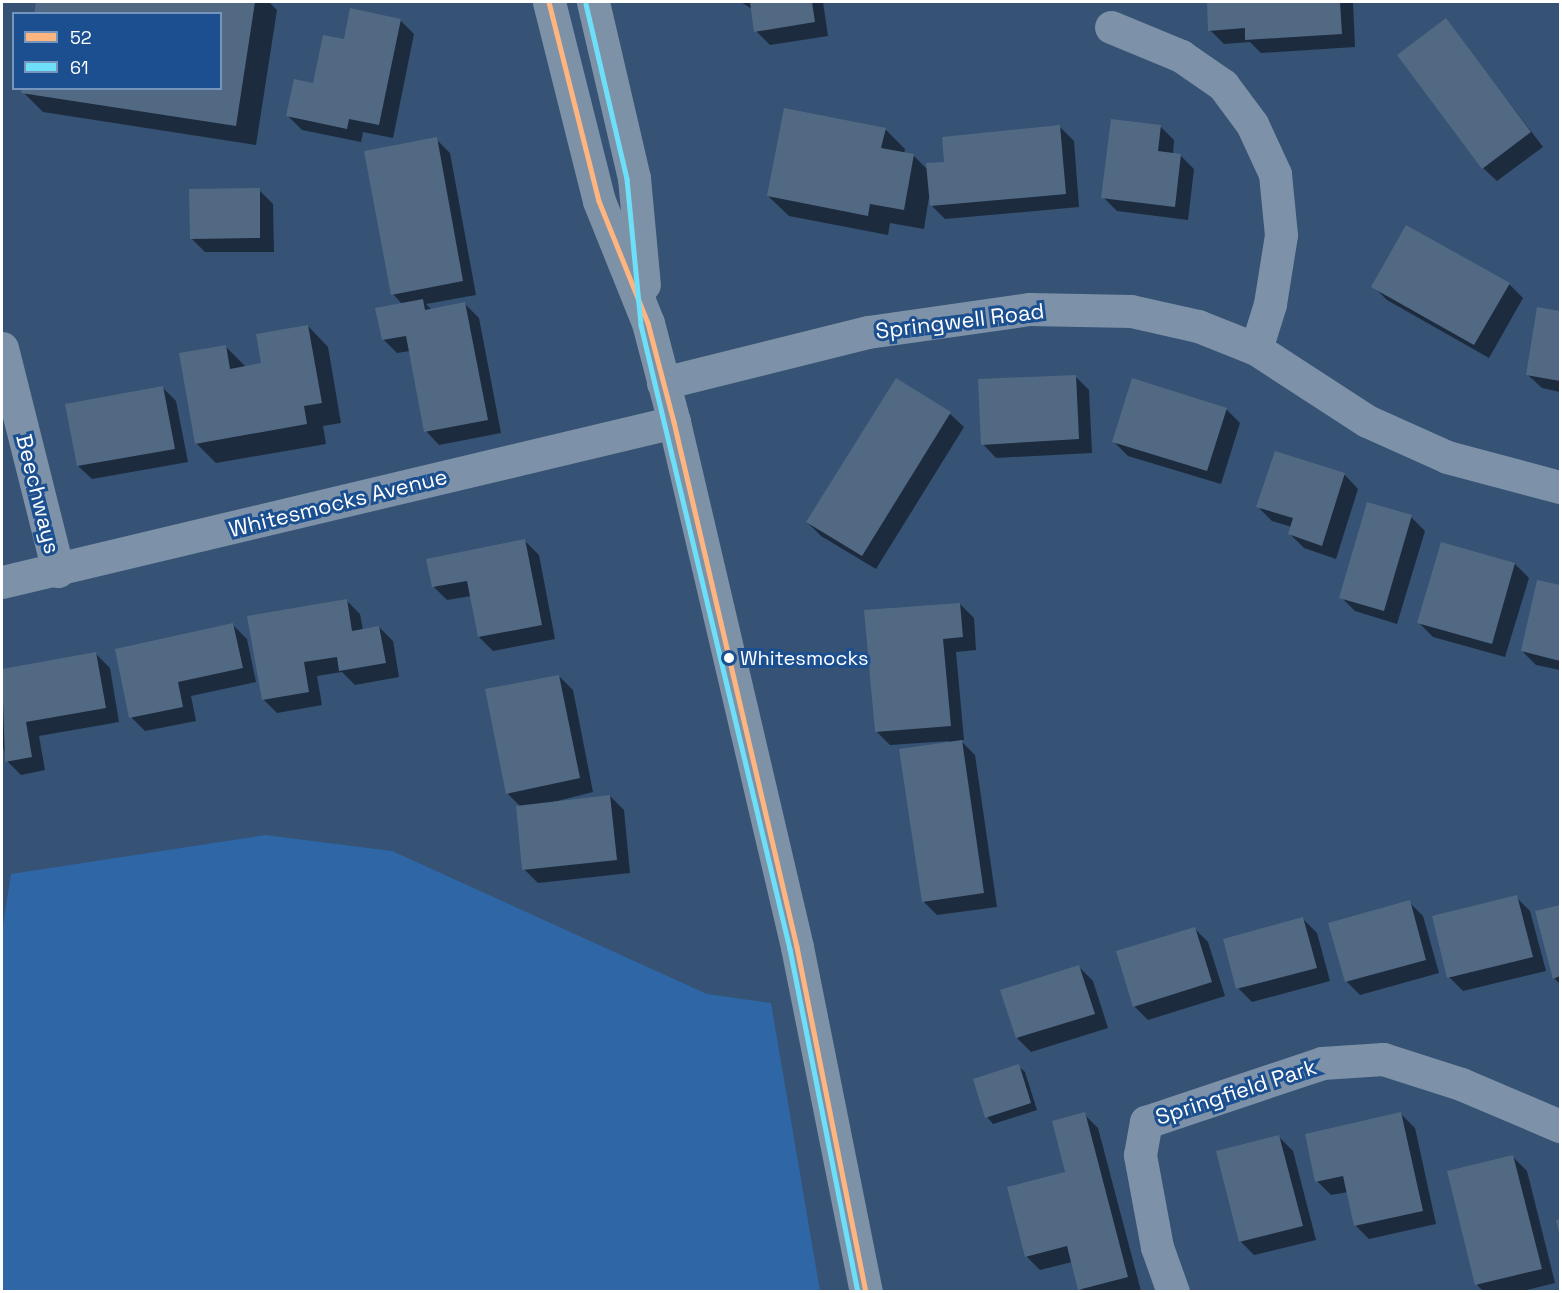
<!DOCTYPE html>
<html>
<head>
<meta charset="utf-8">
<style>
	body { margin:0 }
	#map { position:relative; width:1562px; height:1293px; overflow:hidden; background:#365274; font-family:"Space Grotesk",sans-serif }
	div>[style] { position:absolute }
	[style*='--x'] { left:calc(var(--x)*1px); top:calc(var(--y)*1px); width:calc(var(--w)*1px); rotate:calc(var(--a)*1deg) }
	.green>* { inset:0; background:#2f66a5 }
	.shadow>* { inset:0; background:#0007 }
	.building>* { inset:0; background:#526984 }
	.street>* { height:33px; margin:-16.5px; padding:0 16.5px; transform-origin:16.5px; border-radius:16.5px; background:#7d92a8 }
	.highway>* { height:33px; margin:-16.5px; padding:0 16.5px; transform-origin:16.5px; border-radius:16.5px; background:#7e92a7 }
	.bus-1>* { height:4.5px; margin:-2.25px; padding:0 2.25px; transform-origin:2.25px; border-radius:2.25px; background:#ffb580 }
	.bus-2>* { height:4.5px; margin:-2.25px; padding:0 2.25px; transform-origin:2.25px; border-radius:2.25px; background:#6ddff8 }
	.dots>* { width:16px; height:16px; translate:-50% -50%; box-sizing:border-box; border:3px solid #1b4f8f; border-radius:50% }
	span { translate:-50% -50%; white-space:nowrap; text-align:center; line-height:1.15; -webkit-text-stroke:6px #1b4f8f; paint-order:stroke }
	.bus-label { font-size:20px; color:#fff }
	.left { translate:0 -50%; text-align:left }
	.street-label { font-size:22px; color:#fff }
	.frame { position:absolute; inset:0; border:3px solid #fff; pointer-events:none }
	.legend { position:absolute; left:12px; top:12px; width:210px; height:78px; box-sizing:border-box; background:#1b4f8f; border:2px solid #7695bc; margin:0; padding:8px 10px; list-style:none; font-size:18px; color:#fff }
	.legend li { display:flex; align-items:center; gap:12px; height:30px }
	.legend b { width:30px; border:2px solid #7695bc }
</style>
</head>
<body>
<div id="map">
	<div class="green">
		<div style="clip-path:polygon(265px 835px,392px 851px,707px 994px,771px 1003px,820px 1291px,2px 1291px,2px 931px,11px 874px)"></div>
	</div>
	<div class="shadow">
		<div style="clip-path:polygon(37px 2px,269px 2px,277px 10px,256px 145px,43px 112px,23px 92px,220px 88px,220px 14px,35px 14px)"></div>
		<div style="clip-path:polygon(741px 2px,823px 2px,828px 36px,770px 45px,756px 31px,752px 9px)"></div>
		<div style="clip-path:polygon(1208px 2px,1353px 2px,1355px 47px,1261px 53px,1250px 42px,1224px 44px,1210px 30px)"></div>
		<div style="clip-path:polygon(400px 20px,414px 34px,393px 138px,363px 132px,361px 142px,302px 130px,288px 116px,345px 41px)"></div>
		<div style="clip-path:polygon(1446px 20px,1543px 147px,1497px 181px,1483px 168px)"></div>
		<div style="clip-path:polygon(1160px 126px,1174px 140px,1173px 154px,1180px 155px,1194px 169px,1188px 220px,1117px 211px,1103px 197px)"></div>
		<div style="clip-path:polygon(1060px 127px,1074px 141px,1079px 207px,945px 219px,931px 205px,929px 197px,924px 229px,890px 223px,888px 235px,789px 216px,768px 196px,885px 129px,905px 149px,904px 154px,913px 155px,928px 170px)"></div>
		<div style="clip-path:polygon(436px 139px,450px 153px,476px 295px,426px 304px,432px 310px,465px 304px,479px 318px,501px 433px,439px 445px,426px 431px,410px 351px,397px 353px,383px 339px,402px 304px,393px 294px)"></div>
		<div style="clip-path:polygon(259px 190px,273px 204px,274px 252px,205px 252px,191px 238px)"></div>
		<div style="clip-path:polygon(1509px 284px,1523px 298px,1489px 358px,1387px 300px,1373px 286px)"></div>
		<div style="clip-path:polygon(1539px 309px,1560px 312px,1560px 392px,1542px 388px,1528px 375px)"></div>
		<div style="clip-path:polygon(308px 326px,328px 347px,341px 423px,323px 426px,326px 444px,216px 463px,196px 443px,225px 346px,246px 367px,262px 364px)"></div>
		<div style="clip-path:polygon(1075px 376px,1089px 390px,1092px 453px,996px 458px,983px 444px)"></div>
		<div style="clip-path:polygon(896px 380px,950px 414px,964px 427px,876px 569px,821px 536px,807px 522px)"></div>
		<div style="clip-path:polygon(163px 388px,176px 401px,188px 462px,92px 479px,78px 466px)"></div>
		<div style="clip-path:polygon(1226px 409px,1240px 423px,1221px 484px,1128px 456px,1114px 442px)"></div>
		<div style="clip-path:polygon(1276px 453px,1345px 475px,1358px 489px,1336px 559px,1304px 548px,1290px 534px,1292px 527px,1272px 521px,1258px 507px)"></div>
		<div style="clip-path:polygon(1411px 517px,1425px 531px,1397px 624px,1355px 611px,1341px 597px)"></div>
		<div style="clip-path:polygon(525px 541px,539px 555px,555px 639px,493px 651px,479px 637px,471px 596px,447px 600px,434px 587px)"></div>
		<div style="clip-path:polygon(1515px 564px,1529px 578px,1505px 657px,1433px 637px,1419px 623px)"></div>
		<div style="clip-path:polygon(1538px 581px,1560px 587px,1560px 670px,1536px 665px,1522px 651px)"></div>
		<div style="clip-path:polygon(346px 600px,360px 614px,363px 630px,379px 627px,393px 641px,399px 677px,355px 685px,342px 672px,317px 676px,322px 705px,277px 713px,263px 699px)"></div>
		<div style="clip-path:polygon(960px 604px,974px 618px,976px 650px,956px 652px,964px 740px,960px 740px,975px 755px,997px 907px,937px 915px,923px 901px,949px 741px,890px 745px,876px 731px)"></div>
		<div style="clip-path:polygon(233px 625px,247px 639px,256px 682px,191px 696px,196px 721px,145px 731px,131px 717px)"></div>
		<div style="clip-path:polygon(96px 654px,110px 668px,119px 722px,39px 736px,45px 770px,21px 775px,7px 761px,2px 743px,2px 670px)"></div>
		<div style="clip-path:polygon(559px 676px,573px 690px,593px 792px,549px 803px,610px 796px,624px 810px,630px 873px,538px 883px,524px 869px,521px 807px,507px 793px)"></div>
		<div style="clip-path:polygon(1516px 897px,1530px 911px,1546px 971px,1463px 991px,1449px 977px)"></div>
		<div style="clip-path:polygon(1409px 902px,1423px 916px,1439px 973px,1360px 995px,1346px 981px)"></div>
		<div style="clip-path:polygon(1560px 906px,1560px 984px,1554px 978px,1537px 912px)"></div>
		<div style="clip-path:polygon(1303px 919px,1317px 933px,1330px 981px,1252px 1002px,1238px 988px)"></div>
		<div style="clip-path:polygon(1194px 928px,1208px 942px,1225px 996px,1148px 1020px,1134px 1006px)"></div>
		<div style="clip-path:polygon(1079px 967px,1093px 981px,1108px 1028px,1031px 1052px,1017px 1038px)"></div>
		<div style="clip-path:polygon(1018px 1066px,1025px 1072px,1037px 1110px,993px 1124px,987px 1117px)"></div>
		<div style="clip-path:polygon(1084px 1114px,1098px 1128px,1141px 1291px,1082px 1292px,1072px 1262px,1040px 1270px,1026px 1256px,1067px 1173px)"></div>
		<div style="clip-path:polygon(1401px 1114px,1415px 1128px,1436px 1224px,1369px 1239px,1355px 1225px,1348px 1192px,1331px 1195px,1317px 1181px)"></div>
		<div style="clip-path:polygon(1279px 1137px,1293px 1151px,1316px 1240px,1254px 1255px,1240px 1241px)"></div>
		<div style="clip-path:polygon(1513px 1157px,1527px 1171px,1555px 1283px,1519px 1292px,1484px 1292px,1477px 1285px)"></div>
	</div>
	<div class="building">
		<div style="clip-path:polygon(36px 2px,255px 2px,236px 126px,21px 93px,22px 88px,220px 88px,220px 14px,34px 14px)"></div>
		<div style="clip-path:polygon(750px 2px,812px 2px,815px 22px,754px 32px)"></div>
		<div style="clip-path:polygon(1207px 2px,1340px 2px,1342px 34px,1245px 40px,1245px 28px,1208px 31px)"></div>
		<div style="clip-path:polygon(350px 8px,401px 19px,379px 125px,349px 119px,347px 129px,286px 116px,294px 79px,313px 83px,323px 35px,344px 39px)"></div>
		<div style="clip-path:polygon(1446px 18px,1531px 132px,1482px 169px,1397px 55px)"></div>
		<div style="clip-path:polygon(784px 108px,886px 128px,881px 148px,914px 154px,904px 210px,870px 204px,868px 216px,767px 196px)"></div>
		<div style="clip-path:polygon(1111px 119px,1161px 125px,1158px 151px,1181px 154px,1175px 207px,1101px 198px)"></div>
		<div style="clip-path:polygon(1060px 125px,1066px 194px,930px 206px,926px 163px,944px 162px,942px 137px)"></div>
		<div style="clip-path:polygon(437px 137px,463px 281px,391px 295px,364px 151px)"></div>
		<div style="clip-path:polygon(260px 188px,260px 238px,190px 239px,189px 189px)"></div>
		<div style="clip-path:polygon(1406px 225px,1510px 283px,1474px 345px,1371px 287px)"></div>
		<div style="clip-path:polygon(423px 299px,425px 310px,465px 302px,488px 420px,424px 432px,406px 336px,382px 340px,375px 308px)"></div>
		<div style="clip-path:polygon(1537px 307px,1560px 311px,1560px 381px,1526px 375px)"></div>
		<div style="clip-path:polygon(308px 325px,322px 403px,304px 406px,307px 424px,195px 444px,179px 353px,226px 345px,230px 369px,261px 363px,256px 334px)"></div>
		<div style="clip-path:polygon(1076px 375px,1079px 439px,981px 445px,978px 379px)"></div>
		<div style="clip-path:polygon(896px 378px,951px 412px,862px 556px,806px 522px)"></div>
		<div style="clip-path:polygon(1132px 378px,1227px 408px,1207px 471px,1112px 442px)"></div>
		<div style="clip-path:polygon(163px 386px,175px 449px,77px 466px,65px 404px)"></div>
		<div style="clip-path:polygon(1275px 451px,1345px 473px,1322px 546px,1288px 534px,1293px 518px,1256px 507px)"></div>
		<div style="clip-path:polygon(1367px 502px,1412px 515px,1384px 611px,1339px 598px)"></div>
		<div style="clip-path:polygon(525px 539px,542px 625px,478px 637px,467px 581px,432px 587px,426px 559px)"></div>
		<div style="clip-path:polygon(1441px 542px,1515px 563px,1492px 644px,1417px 623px)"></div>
		<div style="clip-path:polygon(1537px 580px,1560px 585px,1560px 661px,1521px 651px)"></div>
		<div style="clip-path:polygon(347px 599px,352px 631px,379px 626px,386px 663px,339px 671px,337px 657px,304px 662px,309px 692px,262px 700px,247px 616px)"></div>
		<div style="clip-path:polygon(960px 603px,963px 637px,943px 639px,951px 726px,875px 732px,864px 610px)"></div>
		<div style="clip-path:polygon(233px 623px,243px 668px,178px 682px,183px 707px,129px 718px,115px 649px)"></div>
		<div style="clip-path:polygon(96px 652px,106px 708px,26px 722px,32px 757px,5px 762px,2px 669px)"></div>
		<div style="clip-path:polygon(559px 675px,580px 778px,506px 794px,485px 689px)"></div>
		<div style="clip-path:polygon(962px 740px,984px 893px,922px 902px,899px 749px)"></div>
		<div style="clip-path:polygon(610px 795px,617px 860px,522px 870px,516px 806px)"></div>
		<div style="clip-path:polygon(1517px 895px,1533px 957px,1447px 978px,1432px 916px)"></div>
		<div style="clip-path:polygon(1410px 900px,1426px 960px,1345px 982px,1328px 923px)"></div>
		<div style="clip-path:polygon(1560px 905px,1560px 976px,1553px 979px,1535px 911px)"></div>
		<div style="clip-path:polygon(1303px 917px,1317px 968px,1236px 989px,1223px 939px)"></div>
		<div style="clip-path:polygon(1195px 927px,1212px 982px,1133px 1007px,1116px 951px)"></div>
		<div style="clip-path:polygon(1079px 965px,1095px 1014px,1016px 1038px,1000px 990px)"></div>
		<div style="clip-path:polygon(1019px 1064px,1031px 1103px,985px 1118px,973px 1079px)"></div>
		<div style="clip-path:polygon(1085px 1112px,1128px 1277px,1078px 1290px,1067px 1246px,1025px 1257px,1007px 1187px,1065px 1172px,1052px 1121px)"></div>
		<div style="clip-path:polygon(1401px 1112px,1423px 1211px,1354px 1226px,1343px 1176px,1315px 1182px,1305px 1134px)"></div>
		<div style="clip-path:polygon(1279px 1135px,1303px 1226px,1239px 1242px,1216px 1151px)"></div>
		<div style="clip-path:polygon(1513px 1155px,1542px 1269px,1475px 1285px,1447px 1171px)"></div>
		<div style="clip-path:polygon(1560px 1219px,1560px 1237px,1556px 1220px)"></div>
	</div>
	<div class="street">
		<div style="--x:1111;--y:27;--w:76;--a:22.5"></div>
		<div style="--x:1181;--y:56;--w:51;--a:34.6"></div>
		<div style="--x:1223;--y:85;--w:49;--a:53.4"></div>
		<div style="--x:1252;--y:124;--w:55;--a:65.3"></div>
		<div style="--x:1275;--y:174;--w:61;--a:84.4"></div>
		<div style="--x:1281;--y:235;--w:70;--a:99.1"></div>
		<div style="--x:1270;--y:304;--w:47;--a:107.3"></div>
		<div style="--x:2;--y:348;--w:230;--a:75.9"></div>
		<div style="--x:663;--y:383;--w:211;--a:-14"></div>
		<div style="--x:868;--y:332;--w:163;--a:-8.1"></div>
		<div style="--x:1029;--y:309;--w:102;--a:1.1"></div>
		<div style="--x:1131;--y:311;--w:69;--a:12.6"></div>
		<div style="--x:1198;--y:326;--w:62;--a:21.6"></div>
		<div style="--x:1256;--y:349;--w:132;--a:33"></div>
		<div style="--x:1367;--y:421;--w:88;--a:24.2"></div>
		<div style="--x:1447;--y:457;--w:117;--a:14.9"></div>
		<div style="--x:2;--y:582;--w:691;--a:-13.39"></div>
		<div style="--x:1173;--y:1292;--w:48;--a:-109.6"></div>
		<div style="--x:1157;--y:1247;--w:94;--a:-100.5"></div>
		<div style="--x:1140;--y:1155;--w:34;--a:-80"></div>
		<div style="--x:1146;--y:1122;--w:186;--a:-18.5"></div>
		<div style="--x:1322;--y:1063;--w:61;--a:-3.8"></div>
		<div style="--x:1383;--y:1059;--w:82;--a:17.8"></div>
		<div style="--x:1461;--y:1084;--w:108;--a:23"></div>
	</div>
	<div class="highway">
		<div style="--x:549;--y:2;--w:205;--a:75.9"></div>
		<div style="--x:599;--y:201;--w:131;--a:68.1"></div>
		<div style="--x:648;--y:323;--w:102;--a:75.3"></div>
		<div style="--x:674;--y:422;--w:539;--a:76.81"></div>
		<div style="--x:797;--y:947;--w:352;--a:78.7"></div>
		<div style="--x:593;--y:2;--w:181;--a:76.9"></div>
		<div style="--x:634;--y:178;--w:107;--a:84.7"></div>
	</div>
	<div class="bus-1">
		<div style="--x:549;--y:2;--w:205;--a:75.9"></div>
		<div style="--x:599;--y:201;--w:131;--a:68.1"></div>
		<div style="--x:648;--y:323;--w:102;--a:75.3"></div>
		<div style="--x:674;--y:422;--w:539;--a:76.81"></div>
		<div style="--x:797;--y:947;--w:352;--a:78.7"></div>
	</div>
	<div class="bus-2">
		<div style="--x:586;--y:4;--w:180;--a:76.8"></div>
		<div style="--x:627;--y:179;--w:147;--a:84.5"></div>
		<div style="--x:641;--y:325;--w:642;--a:76.57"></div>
		<div style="--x:790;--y:949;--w:350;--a:78.8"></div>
	</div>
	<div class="dots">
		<div style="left:729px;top:658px;background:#fff"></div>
	</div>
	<div class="bus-label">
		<span class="left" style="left:740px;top:658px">Whitesmocks</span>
	</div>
	<div class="street-label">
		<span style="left:960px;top:321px;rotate:-7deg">Springwell Road</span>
		<span style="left:38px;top:494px;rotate:76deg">Beechways</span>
		<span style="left:338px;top:503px;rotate:-14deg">Whitesmocks Avenue</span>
		<span style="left:1236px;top:1092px;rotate:-18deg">Springfield Park</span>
	</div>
	<div class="frame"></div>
	<ul class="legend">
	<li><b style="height:8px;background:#ffb580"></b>52</li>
	<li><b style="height:8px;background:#6ddff8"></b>61</li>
	</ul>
</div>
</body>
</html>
